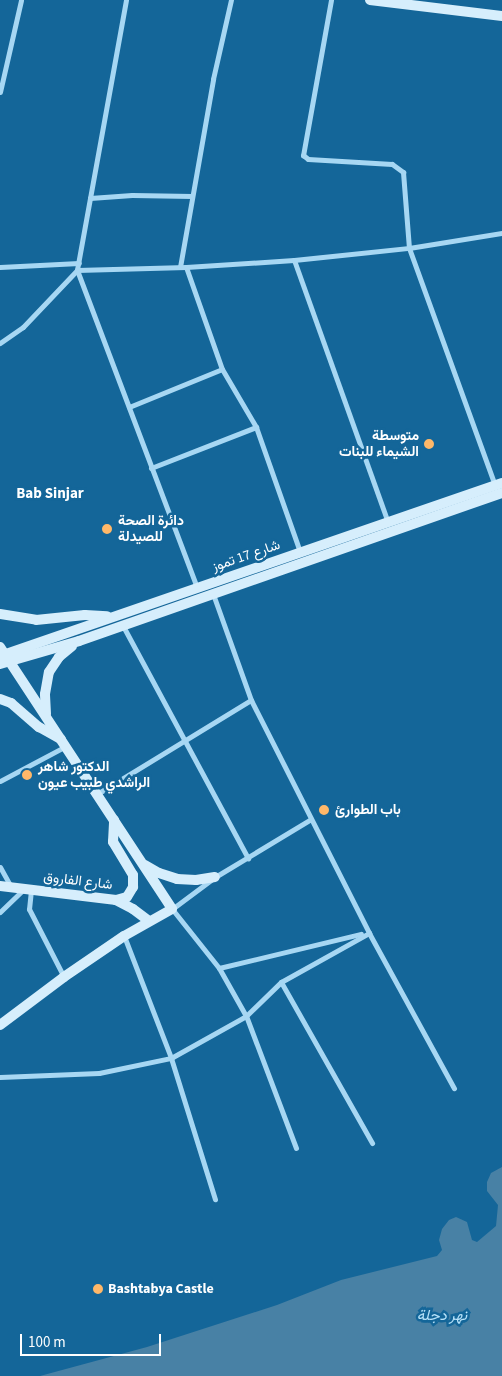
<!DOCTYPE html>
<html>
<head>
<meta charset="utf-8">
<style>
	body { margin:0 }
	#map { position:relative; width:502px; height:1376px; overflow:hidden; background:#146699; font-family:"Source Sans 3",Vazirmatn,sans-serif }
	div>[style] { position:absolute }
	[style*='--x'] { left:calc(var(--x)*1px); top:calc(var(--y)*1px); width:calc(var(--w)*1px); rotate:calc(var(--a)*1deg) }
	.water>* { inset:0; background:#4881a5 }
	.street>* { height:5px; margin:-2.5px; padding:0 2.5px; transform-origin:2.5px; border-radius:2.5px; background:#a7d7f3 }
	.secondary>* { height:10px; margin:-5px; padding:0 5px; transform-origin:5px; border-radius:5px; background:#d6eefc }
	.dots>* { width:14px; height:14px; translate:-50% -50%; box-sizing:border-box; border:2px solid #146699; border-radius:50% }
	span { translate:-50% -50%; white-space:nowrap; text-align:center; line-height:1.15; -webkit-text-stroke:5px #146699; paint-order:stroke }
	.poi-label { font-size:14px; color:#fff; font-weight:700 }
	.right { translate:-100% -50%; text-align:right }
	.left { translate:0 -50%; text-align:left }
	.street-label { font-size:14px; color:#fff }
	.neighbourhood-label { font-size:15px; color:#fff; font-weight:700 }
	.water-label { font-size:15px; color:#b7e2f9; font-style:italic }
	.scale { position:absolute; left:20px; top:1334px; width:141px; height:22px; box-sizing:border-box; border:2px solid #fff; border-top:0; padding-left:6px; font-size:15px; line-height:18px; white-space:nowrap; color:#fff; -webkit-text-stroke:4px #146699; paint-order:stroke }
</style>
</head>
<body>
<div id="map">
	<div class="water">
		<div style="clip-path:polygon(502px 1167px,502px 1376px,40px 1376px,147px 1347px,277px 1305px,341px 1280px,437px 1256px,442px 1250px,439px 1240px,442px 1229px,449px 1220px,456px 1217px,467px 1222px,472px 1240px,477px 1242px,496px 1226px,498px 1205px,487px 1191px,487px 1182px,491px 1173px)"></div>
	</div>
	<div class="street">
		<div style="--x:126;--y:0;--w:274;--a:100.3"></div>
		<div style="--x:77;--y:270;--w:340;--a:69.3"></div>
		<div style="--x:331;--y:0;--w:158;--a:100.2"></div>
		<div style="--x:303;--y:155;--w:6;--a:39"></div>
		<div style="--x:308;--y:159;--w:84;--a:3.4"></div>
		<div style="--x:392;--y:164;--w:14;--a:36"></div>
		<div style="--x:403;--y:172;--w:76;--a:85.5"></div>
		<div style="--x:409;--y:248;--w:252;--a:70.1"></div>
		<div style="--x:0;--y:92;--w:94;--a:-77.1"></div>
		<div style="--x:90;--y:198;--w:42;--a:-4.1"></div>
		<div style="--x:132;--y:195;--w:60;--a:1"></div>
		<div style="--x:294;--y:260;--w:278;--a:70.3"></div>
		<div style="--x:0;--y:267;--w:79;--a:-2.9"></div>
		<div style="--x:180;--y:267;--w:191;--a:-80"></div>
		<div style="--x:213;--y:79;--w:81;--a:-77.2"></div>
		<div style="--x:186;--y:267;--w:108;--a:70.6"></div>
		<div style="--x:222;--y:369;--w:67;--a:59.6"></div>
		<div style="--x:256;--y:427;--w:133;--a:70.6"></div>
		<div style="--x:0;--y:343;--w:28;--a:-35"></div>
		<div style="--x:23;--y:327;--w:79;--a:-46.5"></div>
		<div style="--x:77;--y:270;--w:109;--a:-1.6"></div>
		<div style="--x:186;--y:267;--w:108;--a:-3.7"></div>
		<div style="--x:294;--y:260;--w:116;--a:-6"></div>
		<div style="--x:409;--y:248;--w:94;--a:-9.2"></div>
		<div style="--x:129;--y:407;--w:100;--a:-22.2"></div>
		<div style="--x:151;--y:468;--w:113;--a:-21.3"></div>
		<div style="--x:213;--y:594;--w:113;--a:70.3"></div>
		<div style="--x:251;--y:700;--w:261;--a:63.1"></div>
		<div style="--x:369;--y:933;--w:177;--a:61.3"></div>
		<div style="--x:123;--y:626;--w:264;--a:61.7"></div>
		<div style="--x:0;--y:781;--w:75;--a:-27.9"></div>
		<div style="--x:97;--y:794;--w:180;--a:-31.4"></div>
		<div style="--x:0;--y:867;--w:23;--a:61"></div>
		<div style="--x:31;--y:890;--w:19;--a:96"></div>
		<div style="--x:29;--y:909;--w:76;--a:62.8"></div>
		<div style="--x:0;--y:912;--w:32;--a:-44"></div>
		<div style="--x:124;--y:936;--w:131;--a:68.9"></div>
		<div style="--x:171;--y:1058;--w:148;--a:72.7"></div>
		<div style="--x:219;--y:968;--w:146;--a:-13.5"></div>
		<div style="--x:281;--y:982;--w:185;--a:60.5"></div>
		<div style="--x:0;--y:1077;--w:99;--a:-2.3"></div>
		<div style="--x:99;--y:1073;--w:74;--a:-11.8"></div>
		<div style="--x:171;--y:1058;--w:86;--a:-29.2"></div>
		<div style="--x:246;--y:1016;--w:49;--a:-44.2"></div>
		<div style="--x:281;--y:982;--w:101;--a:-29.1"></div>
		<div style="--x:296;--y:1148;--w:141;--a:-110.7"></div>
		<div style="--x:246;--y:1016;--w:55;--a:-119.4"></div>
		<div style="--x:219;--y:968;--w:75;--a:-128.5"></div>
		<div style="--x:172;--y:909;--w:54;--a:-36.7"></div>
		<div style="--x:215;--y:877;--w:112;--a:-31.1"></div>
	</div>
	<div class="secondary">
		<div style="--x:370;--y:0;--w:133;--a:6.9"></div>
		<div style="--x:0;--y:614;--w:36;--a:9"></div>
		<div style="--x:36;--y:620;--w:49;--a:-5.8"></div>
		<div style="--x:85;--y:615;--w:22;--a:3"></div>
		<div style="--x:0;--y:647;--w:313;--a:56.7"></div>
		<div style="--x:172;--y:909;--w:55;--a:150.6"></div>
		<div style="--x:124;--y:936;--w:73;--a:145.7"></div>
		<div style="--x:64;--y:977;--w:80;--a:143.1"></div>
		<div style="--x:0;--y:656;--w:531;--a:-19.02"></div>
		<div style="--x:0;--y:664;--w:82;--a:-16.2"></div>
		<div style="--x:79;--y:641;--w:448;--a:-19.3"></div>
		<div style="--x:0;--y:699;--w:12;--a:20"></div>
		<div style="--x:11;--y:703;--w:37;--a:41"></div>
		<div style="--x:39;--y:727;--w:25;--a:29"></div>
		<div style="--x:46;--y:714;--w:20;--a:-93"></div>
		<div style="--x:45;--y:694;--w:22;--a:-80"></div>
		<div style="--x:49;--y:672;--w:18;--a:-56"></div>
		<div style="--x:59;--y:657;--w:17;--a:-40"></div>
		<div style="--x:145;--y:865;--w:16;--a:30"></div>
		<div style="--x:159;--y:873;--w:19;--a:18"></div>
		<div style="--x:177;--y:879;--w:19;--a:3"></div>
		<div style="--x:196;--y:880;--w:19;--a:-9"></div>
		<div style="--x:0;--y:886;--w:117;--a:6.9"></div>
		<div style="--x:116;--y:900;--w:11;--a:-15"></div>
		<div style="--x:127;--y:897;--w:12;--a:-59"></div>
		<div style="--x:133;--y:887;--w:12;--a:-90"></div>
		<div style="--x:133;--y:875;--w:39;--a:-121"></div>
		<div style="--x:113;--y:842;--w:22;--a:-87"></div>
		<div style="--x:116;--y:900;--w:19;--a:28"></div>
		<div style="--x:133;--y:909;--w:20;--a:37"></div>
	</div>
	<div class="dots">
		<div style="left:429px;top:444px;background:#ffb869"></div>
		<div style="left:107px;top:529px;background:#ffb869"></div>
		<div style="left:27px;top:775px;background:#ffb869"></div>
		<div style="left:324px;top:810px;background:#ffb869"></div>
		<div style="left:98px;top:1289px;background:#ffb869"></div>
	</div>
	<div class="poi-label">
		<span class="right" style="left:419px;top:444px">متوسطة<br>الشيماء للبنات</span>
		<span class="left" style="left:118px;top:529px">دائرة الصحة<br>للصيدلة</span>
		<span class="left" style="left:38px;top:775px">الدكتور شاهر<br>الراشدي طبيب عيون</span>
		<span class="left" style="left:335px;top:810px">باب الطوارئ</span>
		<span class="left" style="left:108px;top:1289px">Bashtabya Castle</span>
	</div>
	<div class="street-label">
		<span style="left:246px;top:556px;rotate:-19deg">شارع 17 تموز</span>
		<span style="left:78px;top:881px;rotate:7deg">شارع الفاروق</span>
	</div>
	<div class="neighbourhood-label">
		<span style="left:50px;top:494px">Bab Sinjar</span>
	</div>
	<div class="water-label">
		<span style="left:442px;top:1316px">نهر دجلة</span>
	</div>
	<div class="scale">100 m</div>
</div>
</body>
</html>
